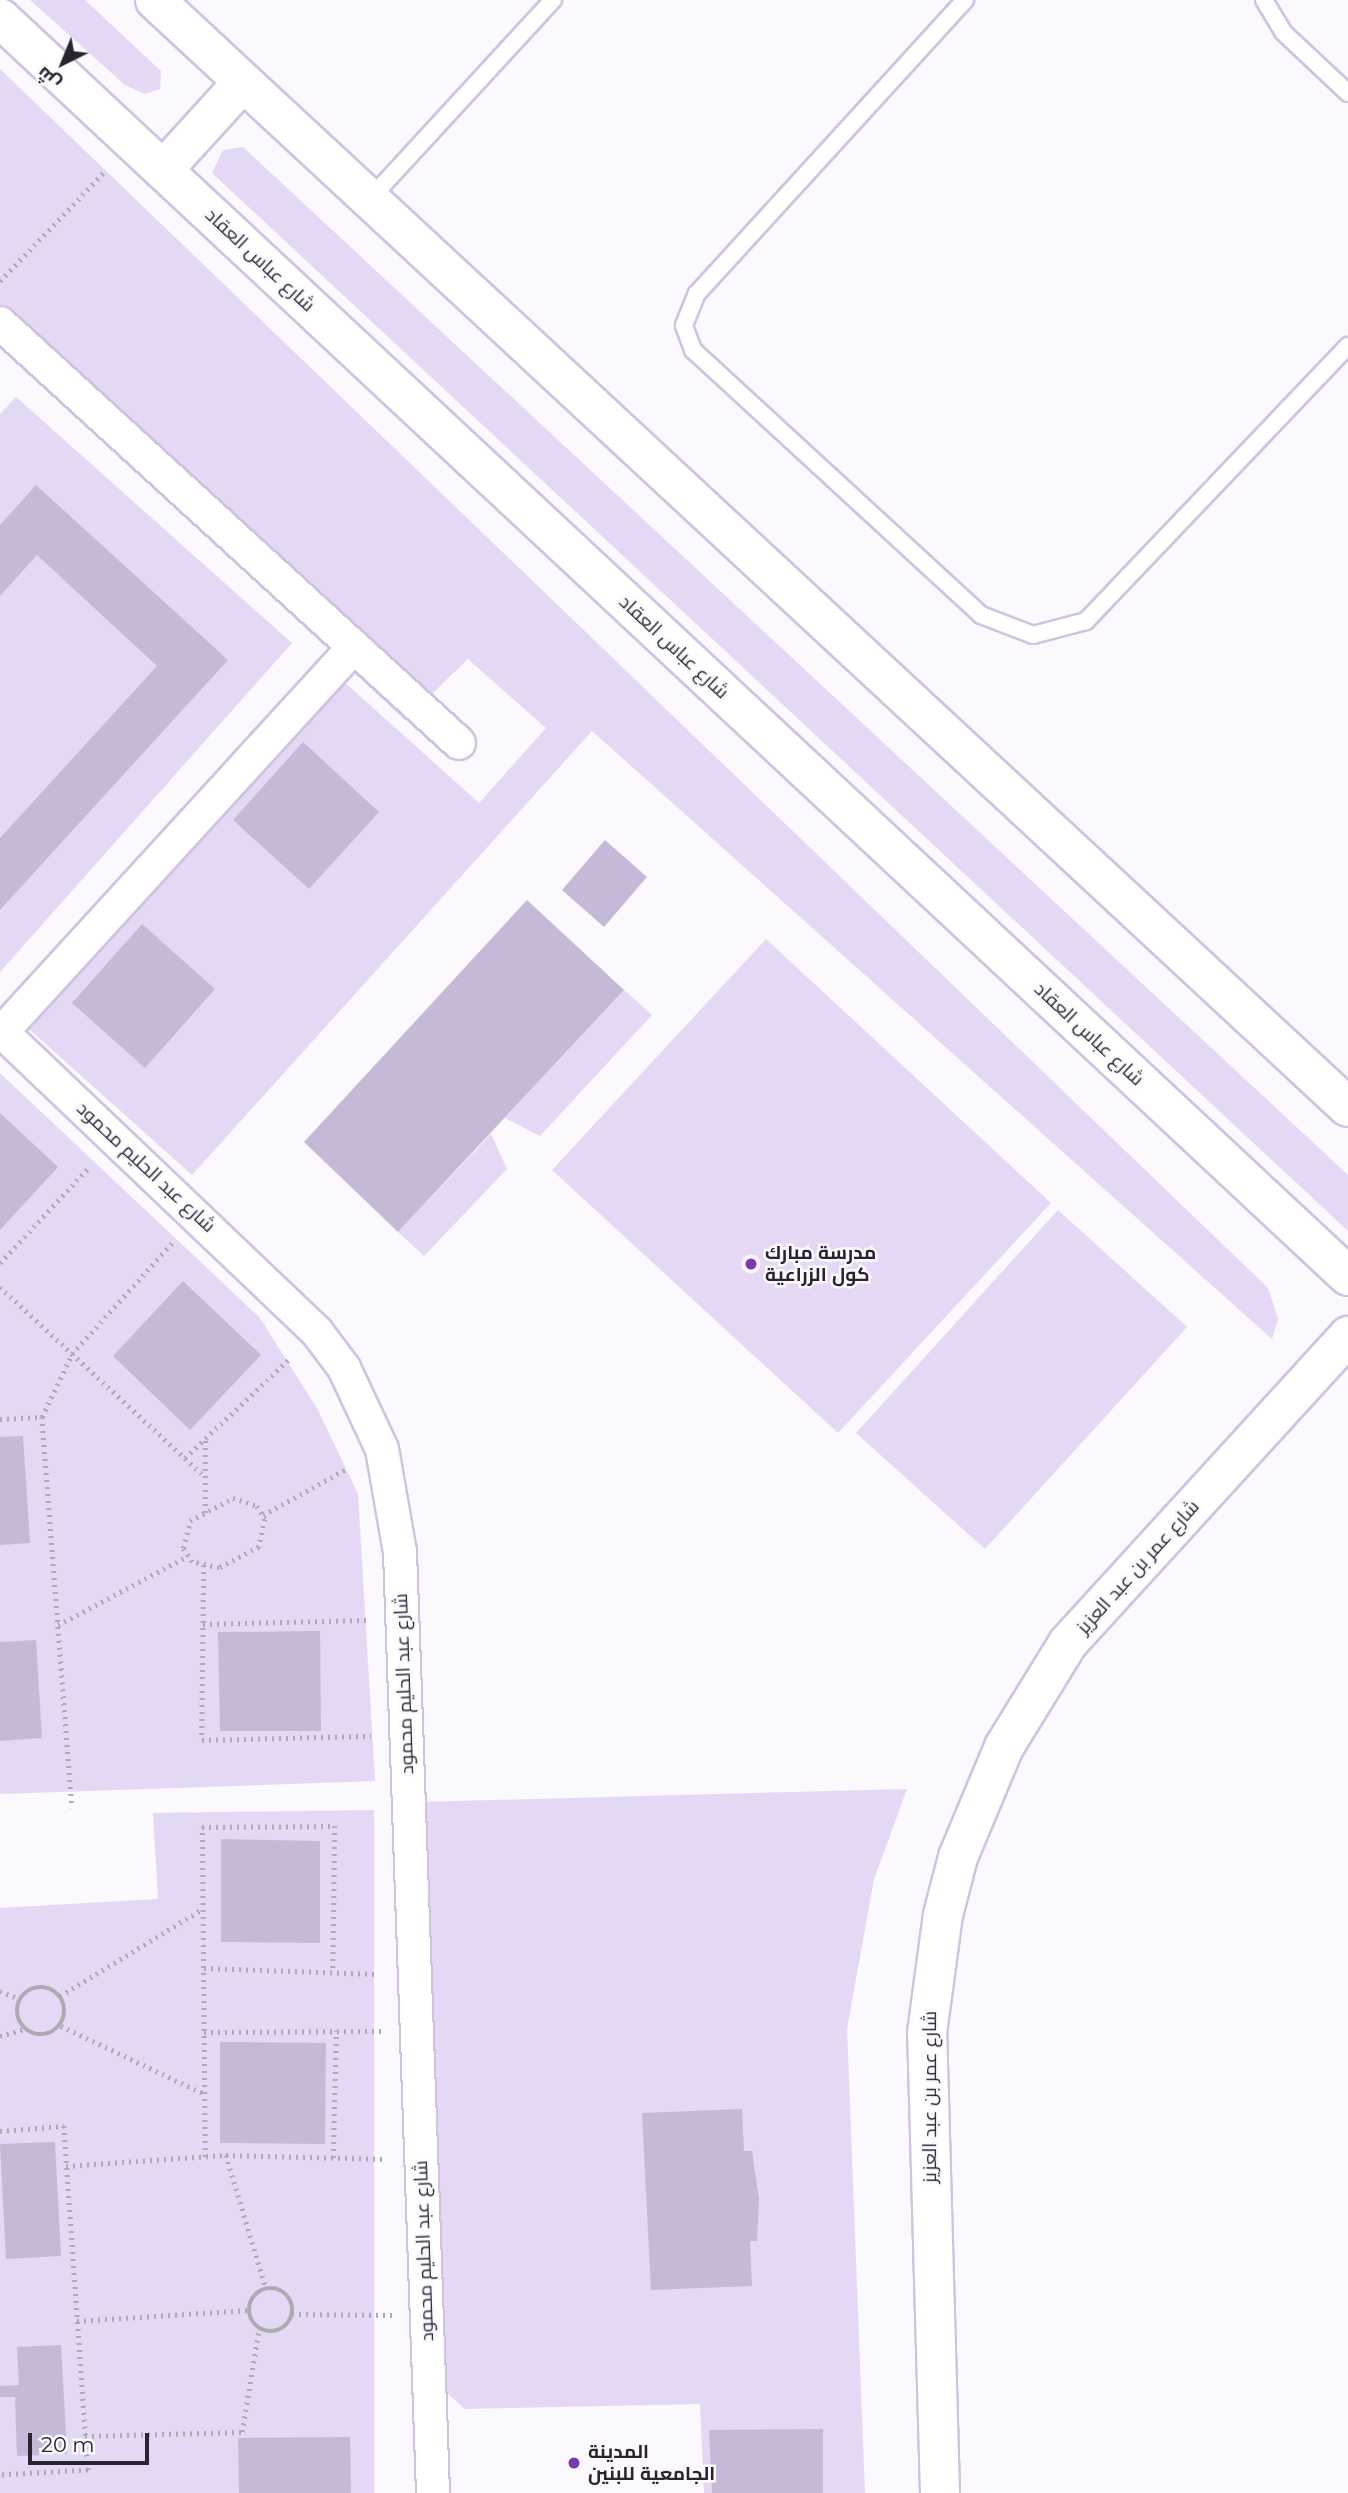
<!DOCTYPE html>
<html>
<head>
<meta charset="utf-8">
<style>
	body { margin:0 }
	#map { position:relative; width:1348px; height:2493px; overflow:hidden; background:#fbf8fe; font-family:Montserrat,Cairo,sans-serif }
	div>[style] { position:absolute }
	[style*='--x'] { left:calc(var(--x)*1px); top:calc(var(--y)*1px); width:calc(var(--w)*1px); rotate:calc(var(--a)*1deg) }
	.green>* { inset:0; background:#e4d8f4 }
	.building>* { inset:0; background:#c6b9d7 }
	.path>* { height:4.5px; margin-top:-2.25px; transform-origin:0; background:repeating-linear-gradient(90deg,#aeaab2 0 2px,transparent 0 7px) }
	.path>.ring { margin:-2.25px; padding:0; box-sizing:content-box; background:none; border:4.5px solid #aeaab2; border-radius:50% }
	.roads { filter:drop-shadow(2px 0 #d0c3e2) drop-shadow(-2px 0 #d0c3e2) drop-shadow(0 2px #d0c3e2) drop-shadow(0 -2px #d0c3e2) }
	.service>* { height:16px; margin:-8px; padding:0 8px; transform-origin:8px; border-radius:8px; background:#fff }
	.minor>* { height:32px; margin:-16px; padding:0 16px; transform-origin:16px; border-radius:16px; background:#fff }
	.tertiary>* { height:38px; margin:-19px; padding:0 19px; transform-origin:19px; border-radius:19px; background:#fff }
	.dots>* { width:19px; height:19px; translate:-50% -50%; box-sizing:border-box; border:4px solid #fbf8fe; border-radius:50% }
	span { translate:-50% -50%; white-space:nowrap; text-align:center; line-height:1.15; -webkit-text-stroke:5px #fbf8fe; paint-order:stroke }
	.street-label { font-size:19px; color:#292430 }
	.poi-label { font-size:19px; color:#292430; font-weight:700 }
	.left { translate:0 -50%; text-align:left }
	.north { position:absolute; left:28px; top:28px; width:70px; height:70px; -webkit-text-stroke:5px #fbf8fe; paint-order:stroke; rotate:223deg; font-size:19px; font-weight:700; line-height:28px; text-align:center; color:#292430 }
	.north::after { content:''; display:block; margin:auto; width:24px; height:32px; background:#292430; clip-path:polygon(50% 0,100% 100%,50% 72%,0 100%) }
	.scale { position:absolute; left:28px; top:2433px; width:121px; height:32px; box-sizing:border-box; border:4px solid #292430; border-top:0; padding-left:9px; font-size:21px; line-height:24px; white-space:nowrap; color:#292430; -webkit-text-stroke:5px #fbf8fe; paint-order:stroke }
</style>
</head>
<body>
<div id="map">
	<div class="green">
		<div style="clip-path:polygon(30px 0,85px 0,161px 71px,160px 89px,145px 94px,125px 85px)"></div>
		<div style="clip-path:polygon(0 69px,1268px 1288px,1278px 1319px,1272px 1339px,592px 731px,192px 1175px,19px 1020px,332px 671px,479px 803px,546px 728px,468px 659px,405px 720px,0 344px)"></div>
		<div style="clip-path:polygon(243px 147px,1348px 1175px,1348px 1231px,212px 173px,223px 150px)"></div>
		<div style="clip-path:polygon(16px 397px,292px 643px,0 972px,0 414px)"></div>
		<div style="clip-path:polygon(766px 939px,1051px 1203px,838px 1433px,552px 1170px)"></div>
		<div style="clip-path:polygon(624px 990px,652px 1015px,540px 1136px,505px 1118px)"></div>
		<div style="clip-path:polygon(0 1073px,260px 1318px,318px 1410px,358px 1494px,375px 1781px,0 1794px)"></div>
		<div style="clip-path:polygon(491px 1134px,507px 1169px,424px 1256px,398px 1232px)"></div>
		<div style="clip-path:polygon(1058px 1210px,1187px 1327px,985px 1549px,856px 1433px)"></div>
		<div style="clip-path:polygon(907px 1789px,874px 1879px,847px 2029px,865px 2493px,704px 2493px,700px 2404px,465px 2409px,446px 2392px,419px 1802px)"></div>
		<div style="clip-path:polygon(374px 1810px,374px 2493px,0 2493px,0 1908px,158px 1899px,153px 1813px)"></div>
	</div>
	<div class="building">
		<div style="clip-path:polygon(36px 485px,228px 660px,0 910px,0 838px,157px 666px,37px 555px,0 596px,0 525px)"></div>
		<div style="clip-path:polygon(303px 742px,379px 812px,309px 889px,233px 820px)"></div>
		<div style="clip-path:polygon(605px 840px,647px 877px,604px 927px,562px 890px)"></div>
		<div style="clip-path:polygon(527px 900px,624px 990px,398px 1232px,304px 1142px)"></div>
		<div style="clip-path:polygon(142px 924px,215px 989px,145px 1068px,72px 1003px)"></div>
		<div style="clip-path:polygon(0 1113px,58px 1167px,0 1230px)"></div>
		<div style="clip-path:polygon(183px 1281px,261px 1355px,190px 1430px,113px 1356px)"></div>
		<div style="clip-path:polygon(23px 1436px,30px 1543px,0 1545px,0 1437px)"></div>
		<div style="clip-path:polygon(320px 1631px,321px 1731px,220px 1731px,218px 1632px)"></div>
		<div style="clip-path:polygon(36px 1640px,42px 1738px,0 1741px,0 1642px)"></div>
		<div style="clip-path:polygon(221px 1839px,320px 1841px,320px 1943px,221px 1942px)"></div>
		<div style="clip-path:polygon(220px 2042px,326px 2043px,325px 2144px,220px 2143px)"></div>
		<div style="clip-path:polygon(742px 2109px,744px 2151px,752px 2151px,759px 2199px,757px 2241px,750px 2241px,752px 2286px,651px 2290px,642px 2113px)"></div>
		<div style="clip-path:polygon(55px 2142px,61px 2256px,6px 2259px,0 2144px)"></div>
		<div style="clip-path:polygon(61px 2345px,67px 2454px,17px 2456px,15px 2397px,0 2397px,0 2386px,19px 2385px,17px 2347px)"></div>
		<div style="clip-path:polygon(823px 2429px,823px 2493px,712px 2493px,709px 2430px)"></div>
		<div style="clip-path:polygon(350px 2437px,351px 2493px,239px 2493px,238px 2438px)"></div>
	</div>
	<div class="path">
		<div style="--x:0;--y:281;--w:153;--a:-46.3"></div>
		<div style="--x:0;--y:1263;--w:132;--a:-47.1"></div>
		<div style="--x:0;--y:1287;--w:280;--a:42.8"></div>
		<div style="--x:42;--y:1417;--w:70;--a:-64.5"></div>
		<div style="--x:72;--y:1354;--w:149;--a:-48"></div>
		<div style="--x:0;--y:1419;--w:42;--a:-2.7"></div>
		<div style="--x:42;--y:1417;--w:392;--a:85.6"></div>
		<div style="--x:185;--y:1458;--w:146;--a:-43.6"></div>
		<div style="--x:233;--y:1498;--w:25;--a:18"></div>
		<div style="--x:257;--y:1506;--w:15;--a:58"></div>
		<div style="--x:265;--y:1519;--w:29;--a:102"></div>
		<div style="--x:259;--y:1547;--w:45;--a:152.3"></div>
		<div style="--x:219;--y:1568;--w:28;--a:-167"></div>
		<div style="--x:192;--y:1562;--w:17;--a:-123"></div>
		<div style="--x:183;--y:1548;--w:28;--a:-75"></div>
		<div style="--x:190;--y:1521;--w:49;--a:-28.1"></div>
		<div style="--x:205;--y:1513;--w:73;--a:-90"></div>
		<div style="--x:263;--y:1515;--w:97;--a:-28.9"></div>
		<div style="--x:204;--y:1565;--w:175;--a:90.7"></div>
		<div style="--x:202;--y:1740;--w:169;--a:-1.4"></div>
		<div style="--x:203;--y:1624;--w:163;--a:-1.4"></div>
		<div style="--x:58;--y:1625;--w:147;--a:-28"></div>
		<div style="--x:204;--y:1968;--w:174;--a:2"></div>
		<div class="ring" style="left:17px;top:1987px;width:43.5px;height:43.5px"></div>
		<div style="--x:0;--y:1991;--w:22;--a:22"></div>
		<div style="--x:60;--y:1996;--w:165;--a:-31.4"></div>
		<div style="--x:61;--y:2026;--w:159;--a:25.3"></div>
		<div style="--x:204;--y:2032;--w:178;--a:-0.3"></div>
		<div style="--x:0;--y:2036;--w:25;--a:-16"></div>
		<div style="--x:0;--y:2131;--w:64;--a:-4.5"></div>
		<div style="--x:64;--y:2126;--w:345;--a:86"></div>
		<div style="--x:88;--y:2470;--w:88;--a:176.7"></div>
		<div style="--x:226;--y:2155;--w:160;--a:1.4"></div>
		<div style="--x:205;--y:2157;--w:330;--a:-90.5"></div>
		<div style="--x:202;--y:1827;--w:133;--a:-0.4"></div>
		<div style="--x:335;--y:1826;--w:146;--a:90.8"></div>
		<div style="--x:333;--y:2158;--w:127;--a:-88.6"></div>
		<div style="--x:66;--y:2166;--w:160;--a:-3.9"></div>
		<div style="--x:226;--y:2155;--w:139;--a:73.3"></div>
		<div class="ring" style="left:249px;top:2288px;width:39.5px;height:39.5px"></div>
		<div style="--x:292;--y:2314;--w:100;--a:0.6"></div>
		<div style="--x:77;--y:2321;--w:172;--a:-3.7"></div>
		<div style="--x:85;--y:2436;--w:157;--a:-1.5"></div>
		<div style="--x:242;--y:2432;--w:105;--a:-80.7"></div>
	</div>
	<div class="roads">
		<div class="service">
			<div style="--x:965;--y:0;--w:397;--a:132.4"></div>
			<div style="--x:697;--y:293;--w:35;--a:112"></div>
			<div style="--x:684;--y:326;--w:26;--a:69"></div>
			<div style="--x:693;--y:350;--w:391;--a:42.6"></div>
			<div style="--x:981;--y:615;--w:56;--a:21"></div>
			<div style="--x:1033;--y:635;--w:55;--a:-14.8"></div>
			<div style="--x:1086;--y:621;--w:380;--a:-46.4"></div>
			<div style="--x:1264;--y:0;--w:37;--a:59"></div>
			<div style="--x:1283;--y:32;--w:89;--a:43.2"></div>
			<div style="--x:369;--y:200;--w:272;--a:-47.4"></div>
		</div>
		<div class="minor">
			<div style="--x:0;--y:323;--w:622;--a:42.46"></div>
			<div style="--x:0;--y:1030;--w:438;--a:43.6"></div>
			<div style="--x:317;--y:1332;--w:45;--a:53.1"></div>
			<div style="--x:344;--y:1368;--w:89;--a:64.9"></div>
			<div style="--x:382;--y:1449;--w:105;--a:80.1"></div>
			<div style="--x:400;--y:1552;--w:942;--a:87.99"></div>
			<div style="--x:2;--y:1032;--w:522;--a:-47.56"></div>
		</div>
		<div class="tertiary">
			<div style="--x:155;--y:0;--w:1627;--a:42.86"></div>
			<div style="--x:0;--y:18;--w:1844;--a:43.02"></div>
			<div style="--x:163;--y:170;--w:119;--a:-47.7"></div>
			<div style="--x:940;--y:2493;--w:460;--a:-91.6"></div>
			<div style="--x:927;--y:2033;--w:119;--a:-82.3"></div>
			<div style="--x:943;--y:1915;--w:60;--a:-75.5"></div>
			<div style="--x:958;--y:1857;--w:119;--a:-67.3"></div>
			<div style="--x:1004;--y:1747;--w:122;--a:-58.4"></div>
			<div style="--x:1068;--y:1643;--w:416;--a:-47.6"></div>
		</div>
	</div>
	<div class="dots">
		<div style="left:751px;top:1264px;background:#783ab0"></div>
		<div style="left:574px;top:2463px;background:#783ab0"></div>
	</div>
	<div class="street-label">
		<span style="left:260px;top:260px;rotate:43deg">شارع عباس العقاد</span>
		<span style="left:674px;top:647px;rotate:43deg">شارع عباس العقاد</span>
		<span style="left:1089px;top:1034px;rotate:43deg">شارع عباس العقاد</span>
		<span style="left:146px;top:1167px;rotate:43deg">شارع عبد الحليم محمود</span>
		<span style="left:1138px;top:1567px;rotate:-48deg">شارع عمر بن عبد العزيز</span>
		<span style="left:404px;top:1684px;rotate:-92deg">شارع عبد الحليم محمود</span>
		<span style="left:930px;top:2097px;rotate:-90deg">شارع عمر بن عبد العزيز</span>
		<span style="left:424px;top:2251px;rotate:-92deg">شارع عبد الحليم محمود</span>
	</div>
	<div class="poi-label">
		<span class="left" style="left:765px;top:1264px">مدرسة مبارك<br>كول الزراعية</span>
		<span class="left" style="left:588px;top:2463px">المدينة<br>الجامعية للبنين</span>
	</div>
	<div class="north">ش</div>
	<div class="scale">20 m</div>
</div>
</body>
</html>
